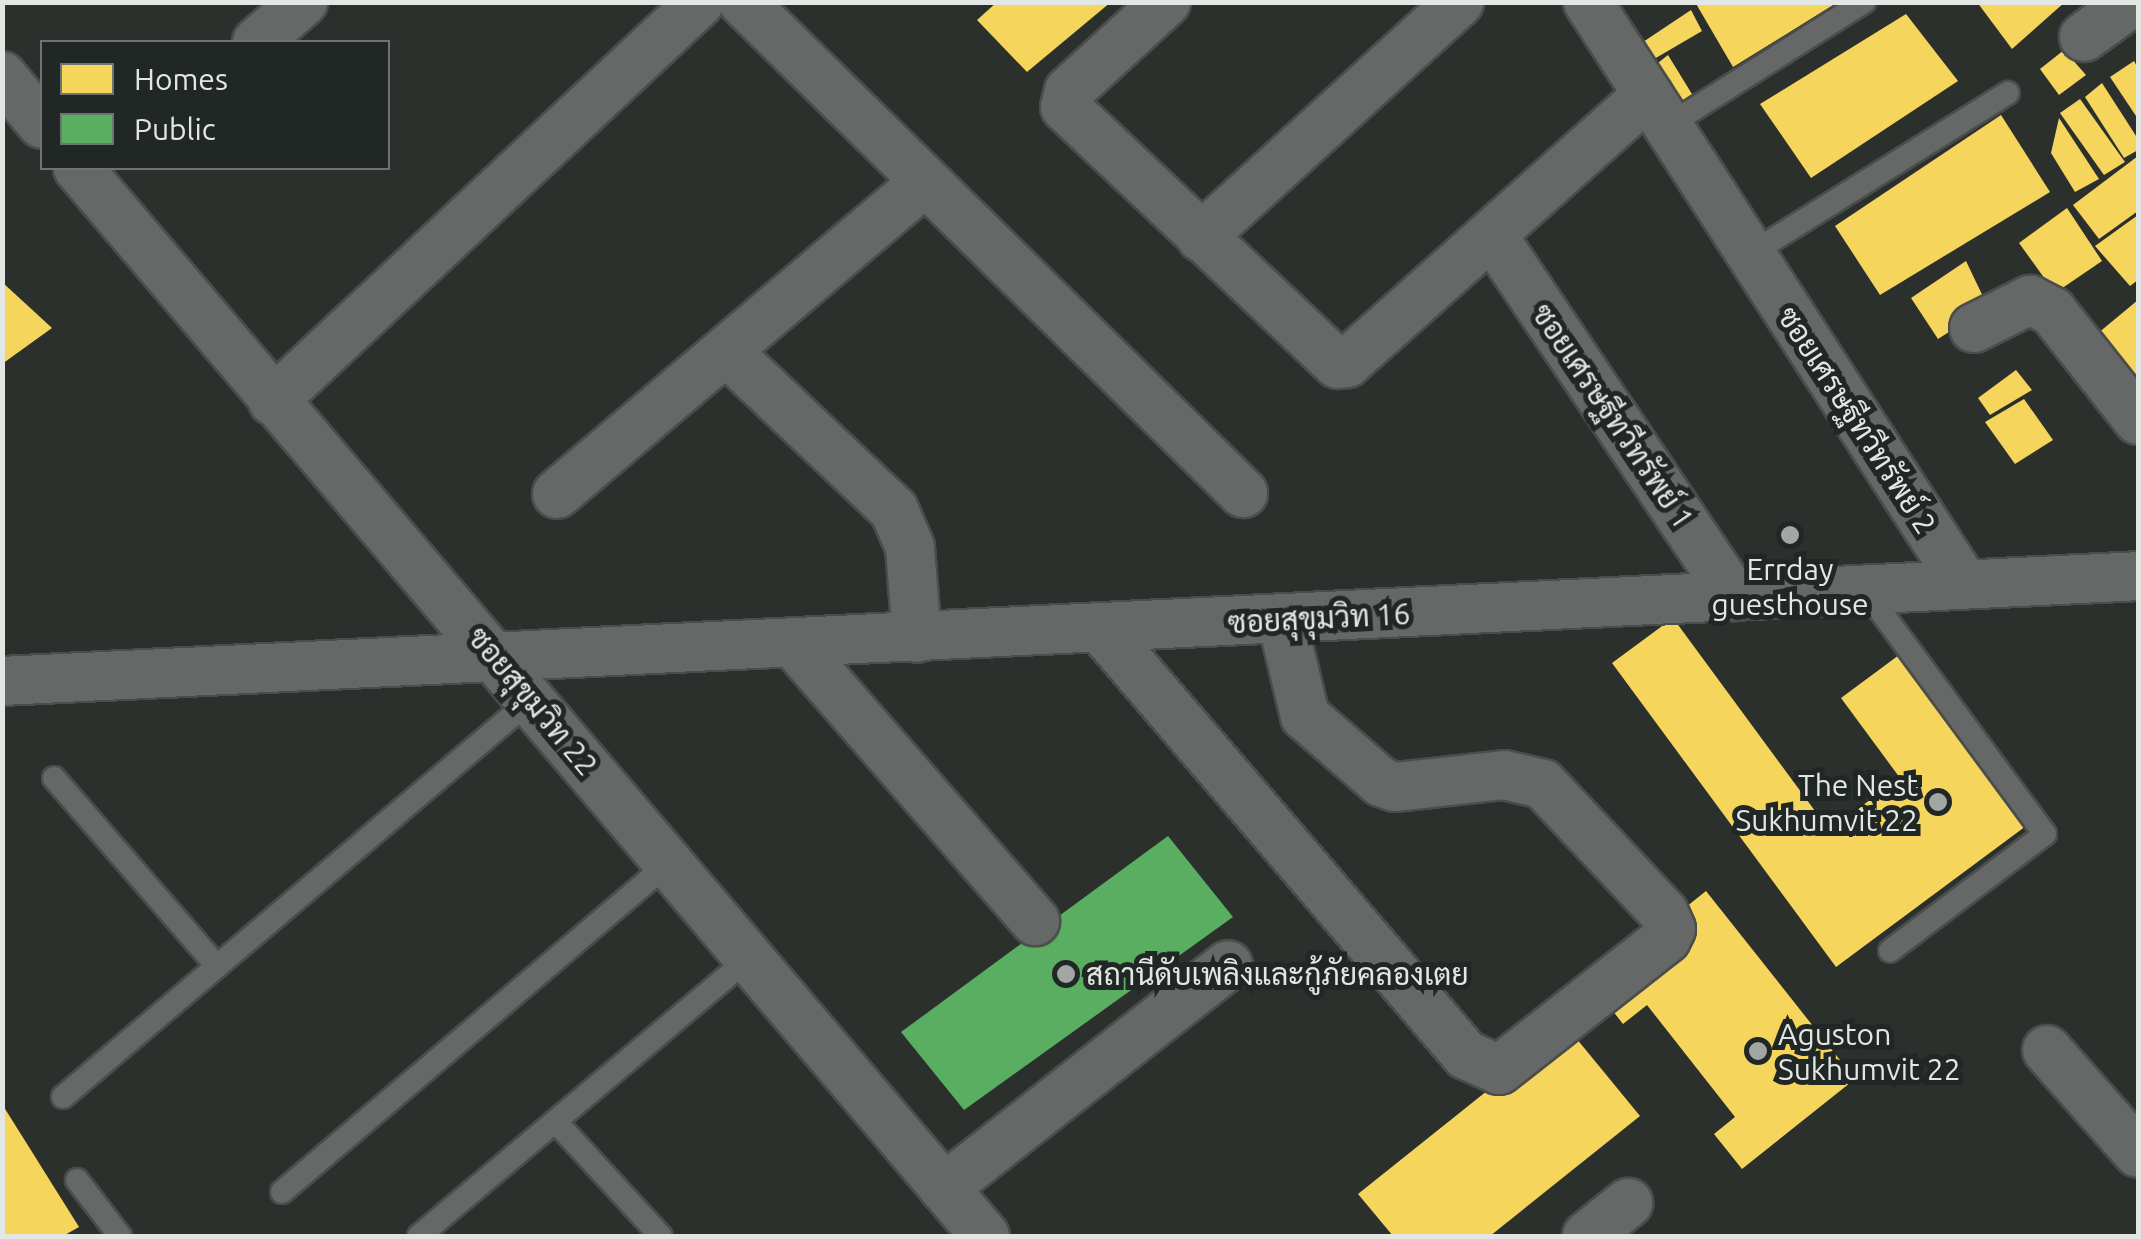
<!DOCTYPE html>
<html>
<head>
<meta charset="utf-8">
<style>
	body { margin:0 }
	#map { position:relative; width:2141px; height:1239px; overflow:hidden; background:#2b302d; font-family:Ubuntu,Sarabun,sans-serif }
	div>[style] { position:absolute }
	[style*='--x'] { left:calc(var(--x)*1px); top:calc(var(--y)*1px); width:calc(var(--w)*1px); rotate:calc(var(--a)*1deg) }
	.homes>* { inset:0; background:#f6d55c }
	.public>* { inset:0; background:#5aae61 }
	.roads { filter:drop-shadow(2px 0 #4a4d4b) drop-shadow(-2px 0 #4a4d4b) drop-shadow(0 2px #4a4d4b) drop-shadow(0 -2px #4a4d4b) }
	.lane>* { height:22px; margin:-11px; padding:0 11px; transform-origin:11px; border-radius:11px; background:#656866 }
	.street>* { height:48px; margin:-24px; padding:0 24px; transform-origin:24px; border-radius:24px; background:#656866 }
	.dots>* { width:28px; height:28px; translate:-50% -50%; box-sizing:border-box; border:5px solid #212724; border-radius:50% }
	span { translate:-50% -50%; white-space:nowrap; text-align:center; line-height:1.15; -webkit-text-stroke:10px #212724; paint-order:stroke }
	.street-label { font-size:30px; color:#e3e7e4 }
	.poi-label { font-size:30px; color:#e3e7e4 }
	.right { translate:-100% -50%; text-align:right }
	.left { translate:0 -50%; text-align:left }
	.frame { position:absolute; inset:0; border:5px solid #e3e7e4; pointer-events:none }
	.legend { position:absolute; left:40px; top:40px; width:350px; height:130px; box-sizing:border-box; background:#212724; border:2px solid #6f7471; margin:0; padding:12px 18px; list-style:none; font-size:30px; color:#e3e7e4 }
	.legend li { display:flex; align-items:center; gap:20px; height:50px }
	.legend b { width:50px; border:2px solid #6f7471 }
</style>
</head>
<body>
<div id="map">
	<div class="homes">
		<div style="clip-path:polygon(997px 2px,1111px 2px,1027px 72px,977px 20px)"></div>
		<div style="clip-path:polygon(1695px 2px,1838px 2px,1733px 67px)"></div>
		<div style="clip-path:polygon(1977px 2px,2065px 2px,2012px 49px)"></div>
		<div style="clip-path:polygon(1691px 10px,1702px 31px,1649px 62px,1637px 46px)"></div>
		<div style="clip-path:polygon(1906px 14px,1958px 81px,1811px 178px,1760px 104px)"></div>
		<div style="clip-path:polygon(2064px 50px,2086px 75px,2059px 95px,2040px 69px)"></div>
		<div style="clip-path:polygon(1668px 55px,1695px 99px,1674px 112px,1649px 70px)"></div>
		<div style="clip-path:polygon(2134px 61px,2138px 68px,2138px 119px,2110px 77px)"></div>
		<div style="clip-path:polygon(2102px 83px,2138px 139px,2138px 150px,2124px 158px,2085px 97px)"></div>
		<div style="clip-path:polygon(2080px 99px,2125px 162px,2104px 175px,2060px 113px)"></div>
		<div style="clip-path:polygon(2001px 115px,2050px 192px,1880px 295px,1835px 226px)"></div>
		<div style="clip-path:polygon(2059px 118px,2099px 179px,2075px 192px,2051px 153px)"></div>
		<div style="clip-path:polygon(2138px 156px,2138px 211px,2099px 239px,2073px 205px)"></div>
		<div style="clip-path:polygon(2067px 208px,2102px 261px,2055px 293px,2019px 243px)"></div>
		<div style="clip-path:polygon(2138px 215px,2138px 280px,2130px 286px,2095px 246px)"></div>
		<div style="clip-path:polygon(1966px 261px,1988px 307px,1938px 339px,1911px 298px)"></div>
		<div style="clip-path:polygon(2px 282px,52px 328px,2px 364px)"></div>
		<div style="clip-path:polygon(2138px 300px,2138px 392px,2068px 358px)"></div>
		<div style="clip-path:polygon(2016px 370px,2032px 390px,1990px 415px,1978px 398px)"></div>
		<div style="clip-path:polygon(2024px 399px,2053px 440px,2015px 464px,1985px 422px)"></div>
		<div style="clip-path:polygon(1673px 618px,1829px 830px,1900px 778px,1841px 698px,1899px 655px,2026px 826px,1836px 967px,1612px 663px)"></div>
		<div style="clip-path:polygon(1706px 891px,1855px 1079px,1742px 1169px,1714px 1134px,1735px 1117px,1647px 1005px,1623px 1024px,1591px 983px)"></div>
		<div style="clip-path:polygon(1567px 1027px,1640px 1116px,1490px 1236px,1393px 1236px,1358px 1194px)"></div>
		<div style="clip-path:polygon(2px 1104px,79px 1227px,63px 1236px,2px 1236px)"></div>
	</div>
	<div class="public">
		<div style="clip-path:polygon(1168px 836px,1233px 917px,964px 1110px,901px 1032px)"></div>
	</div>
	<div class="roads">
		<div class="lane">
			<div style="--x:1667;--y:126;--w:233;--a:-32.2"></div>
			<div style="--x:1750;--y:254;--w:304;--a:-32"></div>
			<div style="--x:1865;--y:590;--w:303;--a:53.6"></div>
			<div style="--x:2045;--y:834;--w:194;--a:143"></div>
			<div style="--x:54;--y:778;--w:249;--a:49.1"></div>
			<div style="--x:63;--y:1097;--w:615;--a:-40.32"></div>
			<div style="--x:556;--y:1122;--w:155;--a:47.4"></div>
			<div style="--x:77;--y:1180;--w:71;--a:52.5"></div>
			<div style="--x:282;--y:1192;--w:509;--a:-40.38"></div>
			<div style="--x:419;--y:1236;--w:433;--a:-40.1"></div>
		</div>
		<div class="street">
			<div style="--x:743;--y:2;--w:701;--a:44.48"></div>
			<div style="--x:1166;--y:2;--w:132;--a:137.5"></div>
			<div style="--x:1069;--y:91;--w:16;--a:104"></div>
			<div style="--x:1065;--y:107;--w:375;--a:43.3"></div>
			<div style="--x:1338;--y:364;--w:9;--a:-6"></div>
			<div style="--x:1347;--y:363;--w:403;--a:-41.7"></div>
			<div style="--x:1588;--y:2;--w:694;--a:57.11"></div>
			<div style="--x:2084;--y:37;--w:59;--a:-36.1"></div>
			<div style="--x:257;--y:42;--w:61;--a:-41"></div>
			<div style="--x:2;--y:76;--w:62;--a:50.2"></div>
			<div style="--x:78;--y:168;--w:1401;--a:49.66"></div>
			<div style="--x:1492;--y:235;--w:435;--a:56.2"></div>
			<div style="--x:1201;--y:237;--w:349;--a:-42.3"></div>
			<div style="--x:1974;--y:328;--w:63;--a:-26.6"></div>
			<div style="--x:2030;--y:300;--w:25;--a:27"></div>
			<div style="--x:2052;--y:311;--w:139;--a:51.7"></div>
			<div style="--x:727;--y:352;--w:230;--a:43.4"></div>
			<div style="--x:894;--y:510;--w:40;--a:66.6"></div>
			<div style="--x:910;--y:547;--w:91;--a:85.6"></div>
			<div style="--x:273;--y:401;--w:584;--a:-43.06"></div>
			<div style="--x:557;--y:494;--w:479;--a:-40.3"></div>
			<div style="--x:1101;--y:629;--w:561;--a:49.41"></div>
			<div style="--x:1466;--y:1055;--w:36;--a:24"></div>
			<div style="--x:1499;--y:1070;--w:212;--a:-38.1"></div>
			<div style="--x:1666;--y:939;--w:11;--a:-63"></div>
			<div style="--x:1671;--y:929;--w:17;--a:-114"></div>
			<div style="--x:1664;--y:913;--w:177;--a:-133.2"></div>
			<div style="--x:1543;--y:784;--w:40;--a:-167"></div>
			<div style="--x:1504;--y:775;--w:110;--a:173.7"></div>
			<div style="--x:1395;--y:787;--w:15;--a:-160"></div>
			<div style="--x:1381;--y:782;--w:101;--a:-139"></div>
			<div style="--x:1305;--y:716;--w:99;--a:-103.5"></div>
			<div style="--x:795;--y:645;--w:366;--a:49"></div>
			<div style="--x:2;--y:681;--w:2139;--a:-2.81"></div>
			<div style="--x:2047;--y:1050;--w:137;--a:48.5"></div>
			<div style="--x:944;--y:1188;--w:361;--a:-38.1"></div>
			<div style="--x:1587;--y:1236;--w:53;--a:-38.8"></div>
		</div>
	</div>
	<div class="dots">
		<div style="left:1790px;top:535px;background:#a3a7a4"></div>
		<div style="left:1938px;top:802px;background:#a3a7a4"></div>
		<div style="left:1066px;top:974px;background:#a3a7a4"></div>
		<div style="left:1758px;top:1051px;background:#a3a7a4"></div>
	</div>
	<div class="street-label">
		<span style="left:1613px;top:416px;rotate:56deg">ซอยเศรษฐีทวีทรัพย์ 1</span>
		<span style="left:1857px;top:420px;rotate:57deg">ซอยเศรษฐีทวีทรัพย์ 2</span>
		<span style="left:1319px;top:618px;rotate:-3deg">ซอยสุขุมวิท 16</span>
		<span style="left:533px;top:701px;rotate:50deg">ซอยสุขุมวิท 22</span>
	</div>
	<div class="poi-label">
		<span style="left:1790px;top:586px">Errday<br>guesthouse</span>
		<span class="right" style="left:1918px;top:802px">The Nest<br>Sukhumvit 22</span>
		<span class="left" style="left:1086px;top:974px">สถานีดับเพลิงและกู้ภัยคลองเตย</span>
		<span class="left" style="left:1778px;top:1051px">Aguston<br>Sukhumvit 22</span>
	</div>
	<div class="frame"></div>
	<ul class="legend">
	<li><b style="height:28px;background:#f6d55c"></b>Homes</li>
	<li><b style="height:28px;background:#5aae61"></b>Public</li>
	</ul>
</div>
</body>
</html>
